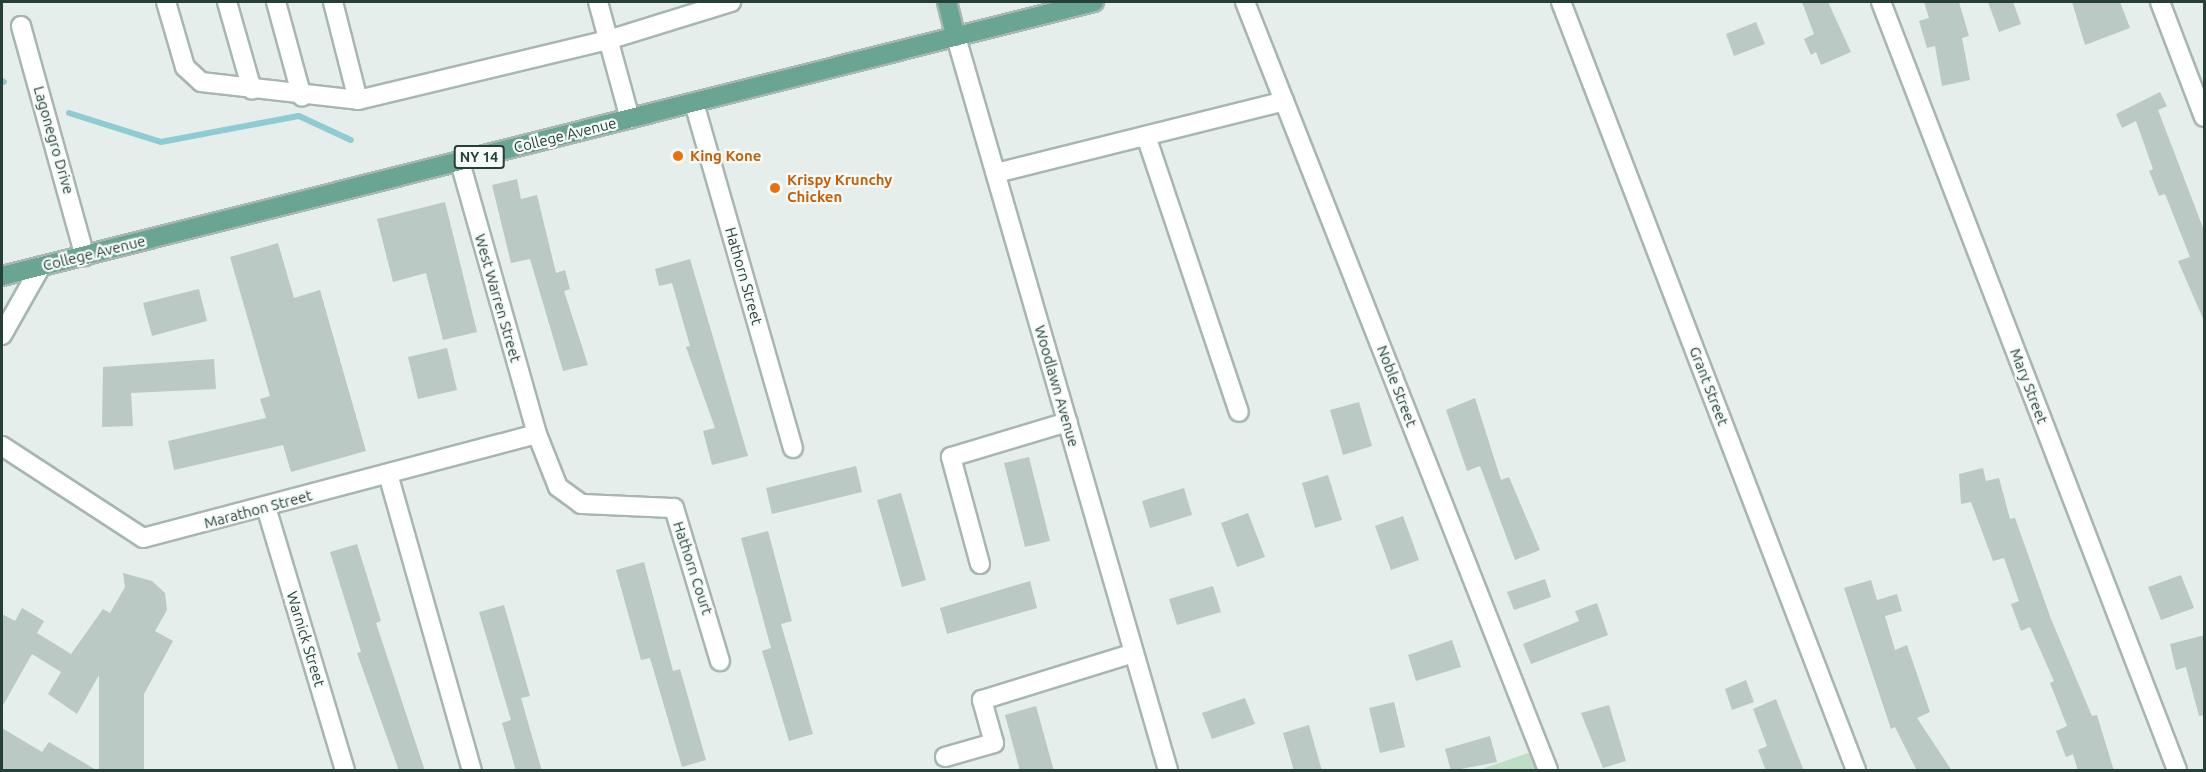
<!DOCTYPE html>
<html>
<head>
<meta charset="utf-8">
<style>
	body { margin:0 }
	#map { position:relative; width:2206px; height:772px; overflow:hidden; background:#e5eeea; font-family:Ubuntu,sans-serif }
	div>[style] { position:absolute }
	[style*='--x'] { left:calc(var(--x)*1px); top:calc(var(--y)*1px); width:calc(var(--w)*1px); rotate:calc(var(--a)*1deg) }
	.green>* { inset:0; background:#bedfc6 }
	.stream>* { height:6px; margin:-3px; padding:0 3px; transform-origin:3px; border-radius:3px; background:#8ecbd3 }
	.building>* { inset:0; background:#bac9c3 }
	.roads { filter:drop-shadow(2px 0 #a7b6b1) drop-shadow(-2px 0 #a7b6b1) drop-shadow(0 2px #a7b6b1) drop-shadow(0 -2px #a7b6b1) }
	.minor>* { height:18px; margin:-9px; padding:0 9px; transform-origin:9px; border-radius:9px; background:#fff }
	.major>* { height:18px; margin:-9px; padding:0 9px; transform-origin:9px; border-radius:9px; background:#6aa492 }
	.dots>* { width:16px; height:16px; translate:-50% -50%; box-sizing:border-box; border:3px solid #f6faf8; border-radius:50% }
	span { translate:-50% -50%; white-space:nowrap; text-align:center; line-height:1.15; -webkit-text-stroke:4.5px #f6faf8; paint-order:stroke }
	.shield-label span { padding:2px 4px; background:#f6faf8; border:2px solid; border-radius:4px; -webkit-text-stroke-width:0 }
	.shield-label { font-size:14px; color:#244038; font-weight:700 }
	.street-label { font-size:15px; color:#244038 }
	.food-label { font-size:15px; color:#c56008; font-weight:700 }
	.left { translate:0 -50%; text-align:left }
	.frame { position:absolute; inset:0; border:3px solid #244038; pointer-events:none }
</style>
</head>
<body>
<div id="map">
	<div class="green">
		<div style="clip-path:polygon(1534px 751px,1541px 770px,1479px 770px)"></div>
	</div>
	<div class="stream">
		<div style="--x:2;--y:81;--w:2;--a:27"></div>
		<div style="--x:69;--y:113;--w:96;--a:17.5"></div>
		<div style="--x:161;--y:142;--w:140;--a:-10.7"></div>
		<div style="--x:299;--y:116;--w:57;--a:24.8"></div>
	</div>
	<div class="building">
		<div style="clip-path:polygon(1802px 2px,1828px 2px,1851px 52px,1821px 65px,1816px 52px,1811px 55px,1804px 39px,1814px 34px)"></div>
		<div style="clip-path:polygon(1924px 2px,1959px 2px,1969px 36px,1962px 38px,1970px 80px,1942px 86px,1935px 46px,1927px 48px,1919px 21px,1929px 18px)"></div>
		<div style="clip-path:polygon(1988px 2px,2013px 2px,2021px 24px,1999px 32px)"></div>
		<div style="clip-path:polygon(2072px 2px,2120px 2px,2130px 28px,2085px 45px)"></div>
		<div style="clip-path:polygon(1756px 22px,1765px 44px,1734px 56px,1726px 34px)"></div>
		<div style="clip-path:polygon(2160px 92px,2167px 106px,2158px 110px,2205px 233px,2204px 321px,2178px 261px,2190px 257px,2165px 194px,2159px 196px,2149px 171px,2153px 169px,2136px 121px,2122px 128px,2116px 114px)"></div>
		<div style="clip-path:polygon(517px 179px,521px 199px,537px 195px,556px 273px,565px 270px,570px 289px,564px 291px,588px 365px,563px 371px,530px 259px,511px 263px,492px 185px)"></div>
		<div style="clip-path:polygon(445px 202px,477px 332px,443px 340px,426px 273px,393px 282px,377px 219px)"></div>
		<div style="clip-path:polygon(278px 243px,294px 298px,320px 290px,366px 451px,291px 472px,283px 445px,174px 470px,168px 441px,266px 418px,260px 399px,270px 396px,230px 257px)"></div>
		<div style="clip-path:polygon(690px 259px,748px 456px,712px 465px,703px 431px,715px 428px,686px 347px,690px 346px,672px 283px,659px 286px,655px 269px)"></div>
		<div style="clip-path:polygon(199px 289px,207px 321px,152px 336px,143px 303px)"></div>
		<div style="clip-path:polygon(447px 348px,457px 390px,418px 399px,408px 357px)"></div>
		<div style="clip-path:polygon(214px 359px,216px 389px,131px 393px,133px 426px,102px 427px,103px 367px)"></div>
		<div style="clip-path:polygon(1475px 398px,1501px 480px,1509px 477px,1540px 550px,1515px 560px,1480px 466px,1467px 471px,1446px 410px)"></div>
		<div style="clip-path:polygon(1359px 402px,1372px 446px,1343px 455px,1330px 410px)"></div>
		<div style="clip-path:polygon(1029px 457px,1050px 541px,1025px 547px,1004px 463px)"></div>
		<div style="clip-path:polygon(856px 466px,862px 492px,772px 514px,766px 488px)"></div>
		<div style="clip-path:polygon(1983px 468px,1986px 481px,1999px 478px,2010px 519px,2015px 518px,2051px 619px,2092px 716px,2097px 715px,2114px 771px,2078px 771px,2073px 754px,2066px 757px,2056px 731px,2067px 726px,2050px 683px,2054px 681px,2030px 627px,2021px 631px,2011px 604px,2019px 601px,2004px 558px,1993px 561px,1971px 502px,1961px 504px,1959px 474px)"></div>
		<div style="clip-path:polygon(1328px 475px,1342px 520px,1315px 528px,1302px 483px)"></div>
		<div style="clip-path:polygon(1184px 488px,1192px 515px,1150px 528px,1142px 501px)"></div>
		<div style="clip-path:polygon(901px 493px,926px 580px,902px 587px,877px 500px)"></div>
		<div style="clip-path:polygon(1248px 513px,1265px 557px,1237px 567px,1221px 523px)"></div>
		<div style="clip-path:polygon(1403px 516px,1419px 560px,1391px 570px,1375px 526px)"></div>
		<div style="clip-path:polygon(768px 531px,792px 621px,781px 624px,813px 734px,789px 741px,762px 651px,771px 648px,741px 538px)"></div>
		<div style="clip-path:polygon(357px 544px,381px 621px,376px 623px,425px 771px,399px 771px,357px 653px,361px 652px,330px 552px)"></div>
		<div style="clip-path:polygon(644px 562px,673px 671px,680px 669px,706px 760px,682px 767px,650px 658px,641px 660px,616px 570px)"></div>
		<div style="clip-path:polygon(123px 573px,152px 581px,165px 593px,167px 610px,155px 631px,173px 641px,144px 694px,144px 771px,99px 771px,99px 675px,77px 714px,48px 694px,61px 672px,32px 654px,2px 707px,2px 614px,15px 621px,22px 608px,44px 621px,37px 633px,71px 654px,103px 609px,110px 613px,125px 587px)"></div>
		<div style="clip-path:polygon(2181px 575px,2194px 608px,2161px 620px,2148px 587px)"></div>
		<div style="clip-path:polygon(1545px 579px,1551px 597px,1514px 610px,1507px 592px)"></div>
		<div style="clip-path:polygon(1871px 580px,1877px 600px,1897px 594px,1902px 611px,1885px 616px,1895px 650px,1907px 645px,1930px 712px,1917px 718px,1952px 771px,1917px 771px,1895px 727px,1891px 729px,1844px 588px)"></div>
		<div style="clip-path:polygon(1030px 581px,1037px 608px,947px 634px,940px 608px)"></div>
		<div style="clip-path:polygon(1213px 586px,1221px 612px,1177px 625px,1169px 599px)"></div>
		<div style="clip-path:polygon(1597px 603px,1608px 635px,1531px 664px,1523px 644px,1579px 621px,1575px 611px)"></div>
		<div style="clip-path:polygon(504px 605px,530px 696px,521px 698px,542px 771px,516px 771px,502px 723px,511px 720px,479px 612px)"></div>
		<div style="clip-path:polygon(2205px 635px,2205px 715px,2199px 716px,2186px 667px,2176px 670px,2170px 644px)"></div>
		<div style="clip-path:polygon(1452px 640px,1461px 667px,1416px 681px,1408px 655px)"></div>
		<div style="clip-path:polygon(1746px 680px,1754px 702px,1732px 710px,1725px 689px)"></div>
		<div style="clip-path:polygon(1245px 698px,1255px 724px,1212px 739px,1202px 713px)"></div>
		<div style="clip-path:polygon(1776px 699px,1787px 728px,1804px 771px,1766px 771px,1758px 750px,1767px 746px,1753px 709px)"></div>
		<div style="clip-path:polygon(1394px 702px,1405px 747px,1380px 753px,1369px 708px)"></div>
		<div style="clip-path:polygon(1609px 705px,1626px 761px,1603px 768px,1581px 713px)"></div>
		<div style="clip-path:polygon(1036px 706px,1054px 771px,1020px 771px,1005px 715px)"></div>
		<div style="clip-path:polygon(1309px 725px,1322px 771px,1294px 771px,1283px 733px)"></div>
		<div style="clip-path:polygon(2px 728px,42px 752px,49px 742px,98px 771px,2px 771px)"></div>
		<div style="clip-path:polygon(1490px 736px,1497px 762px,1451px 771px,1445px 749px)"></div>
	</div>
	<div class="roads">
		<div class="minor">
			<div style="--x:166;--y:2;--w:68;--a:73.7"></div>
			<div style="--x:185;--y:67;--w:22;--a:43"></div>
			<div style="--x:201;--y:82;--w:158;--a:6.5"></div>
			<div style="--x:358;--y:100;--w:257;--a:-13.5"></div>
			<div style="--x:608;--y:40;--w:129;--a:-17.2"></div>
			<div style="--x:227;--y:2;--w:91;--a:74.1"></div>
			<div style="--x:276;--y:2;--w:98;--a:74.7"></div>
			<div style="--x:333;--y:2;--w:101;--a:75.7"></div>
			<div style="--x:598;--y:2;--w:121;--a:74.7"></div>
			<div style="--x:1245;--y:2;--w:826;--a:68.47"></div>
			<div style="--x:1561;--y:2;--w:823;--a:68.99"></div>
			<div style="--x:1881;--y:2;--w:823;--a:68.92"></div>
			<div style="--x:2160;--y:2;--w:123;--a:69.1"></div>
			<div style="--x:21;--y:26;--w:239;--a:74.5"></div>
			<div style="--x:956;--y:37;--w:763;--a:73.87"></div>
			<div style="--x:694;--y:103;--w:359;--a:74"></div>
			<div style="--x:1146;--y:136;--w:291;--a:71.4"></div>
			<div style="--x:460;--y:162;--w:283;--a:74.2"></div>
			<div style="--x:537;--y:434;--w:57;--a:68.4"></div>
			<div style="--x:558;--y:487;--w:29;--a:36"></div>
			<div style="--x:581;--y:504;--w:93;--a:2.5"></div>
			<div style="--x:674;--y:508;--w:160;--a:73.3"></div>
			<div style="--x:996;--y:173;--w:297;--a:-14"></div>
			<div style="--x:2;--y:335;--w:79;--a:-60.5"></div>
			<div style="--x:2;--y:446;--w:168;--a:33.1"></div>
			<div style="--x:143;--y:538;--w:407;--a:-14.8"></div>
			<div style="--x:388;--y:474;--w:308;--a:74.2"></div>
			<div style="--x:266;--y:507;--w:275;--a:73.3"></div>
			<div style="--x:980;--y:564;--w:111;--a:-105.2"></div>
			<div style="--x:951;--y:457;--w:122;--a:-16.7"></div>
			<div style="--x:945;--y:757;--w:51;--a:-15.9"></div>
			<div style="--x:994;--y:743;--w:45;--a:-105.6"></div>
			<div style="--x:982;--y:700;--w:159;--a:-17.2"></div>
		</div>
		<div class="major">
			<div style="--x:947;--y:2;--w:36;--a:76"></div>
			<div style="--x:2;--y:276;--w:1126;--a:-14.09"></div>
		</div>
	</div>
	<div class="dots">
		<div style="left:678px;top:156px;background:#e8710a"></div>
		<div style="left:775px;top:188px;background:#e8710a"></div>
	</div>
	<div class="shield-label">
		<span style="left:479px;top:157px">NY 14</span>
	</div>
	<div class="street-label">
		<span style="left:565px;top:135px;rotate:-14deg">College Avenue</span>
		<span style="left:54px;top:140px;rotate:74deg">Lagonegro Drive</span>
		<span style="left:94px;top:253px;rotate:-14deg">College Avenue</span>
		<span style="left:744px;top:276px;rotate:74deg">Hathorn Street</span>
		<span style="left:498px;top:298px;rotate:74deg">West Warren Street</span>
		<span style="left:1057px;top:386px;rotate:74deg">Woodlawn Avenue</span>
		<span style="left:1397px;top:386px;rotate:69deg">Noble Street</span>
		<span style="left:1709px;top:386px;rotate:69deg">Grant Street</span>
		<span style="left:2029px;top:386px;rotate:69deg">Mary Street</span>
		<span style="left:258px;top:509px;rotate:-15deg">Marathon Street</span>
		<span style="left:693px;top:568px;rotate:72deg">Hathorn Court</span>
		<span style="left:306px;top:639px;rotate:73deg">Warnick Street</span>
	</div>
	<div class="food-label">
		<span class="left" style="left:690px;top:156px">King Kone</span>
		<span class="left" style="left:787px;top:188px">Krispy Krunchy<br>Chicken</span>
	</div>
	<div class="frame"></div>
</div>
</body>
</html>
